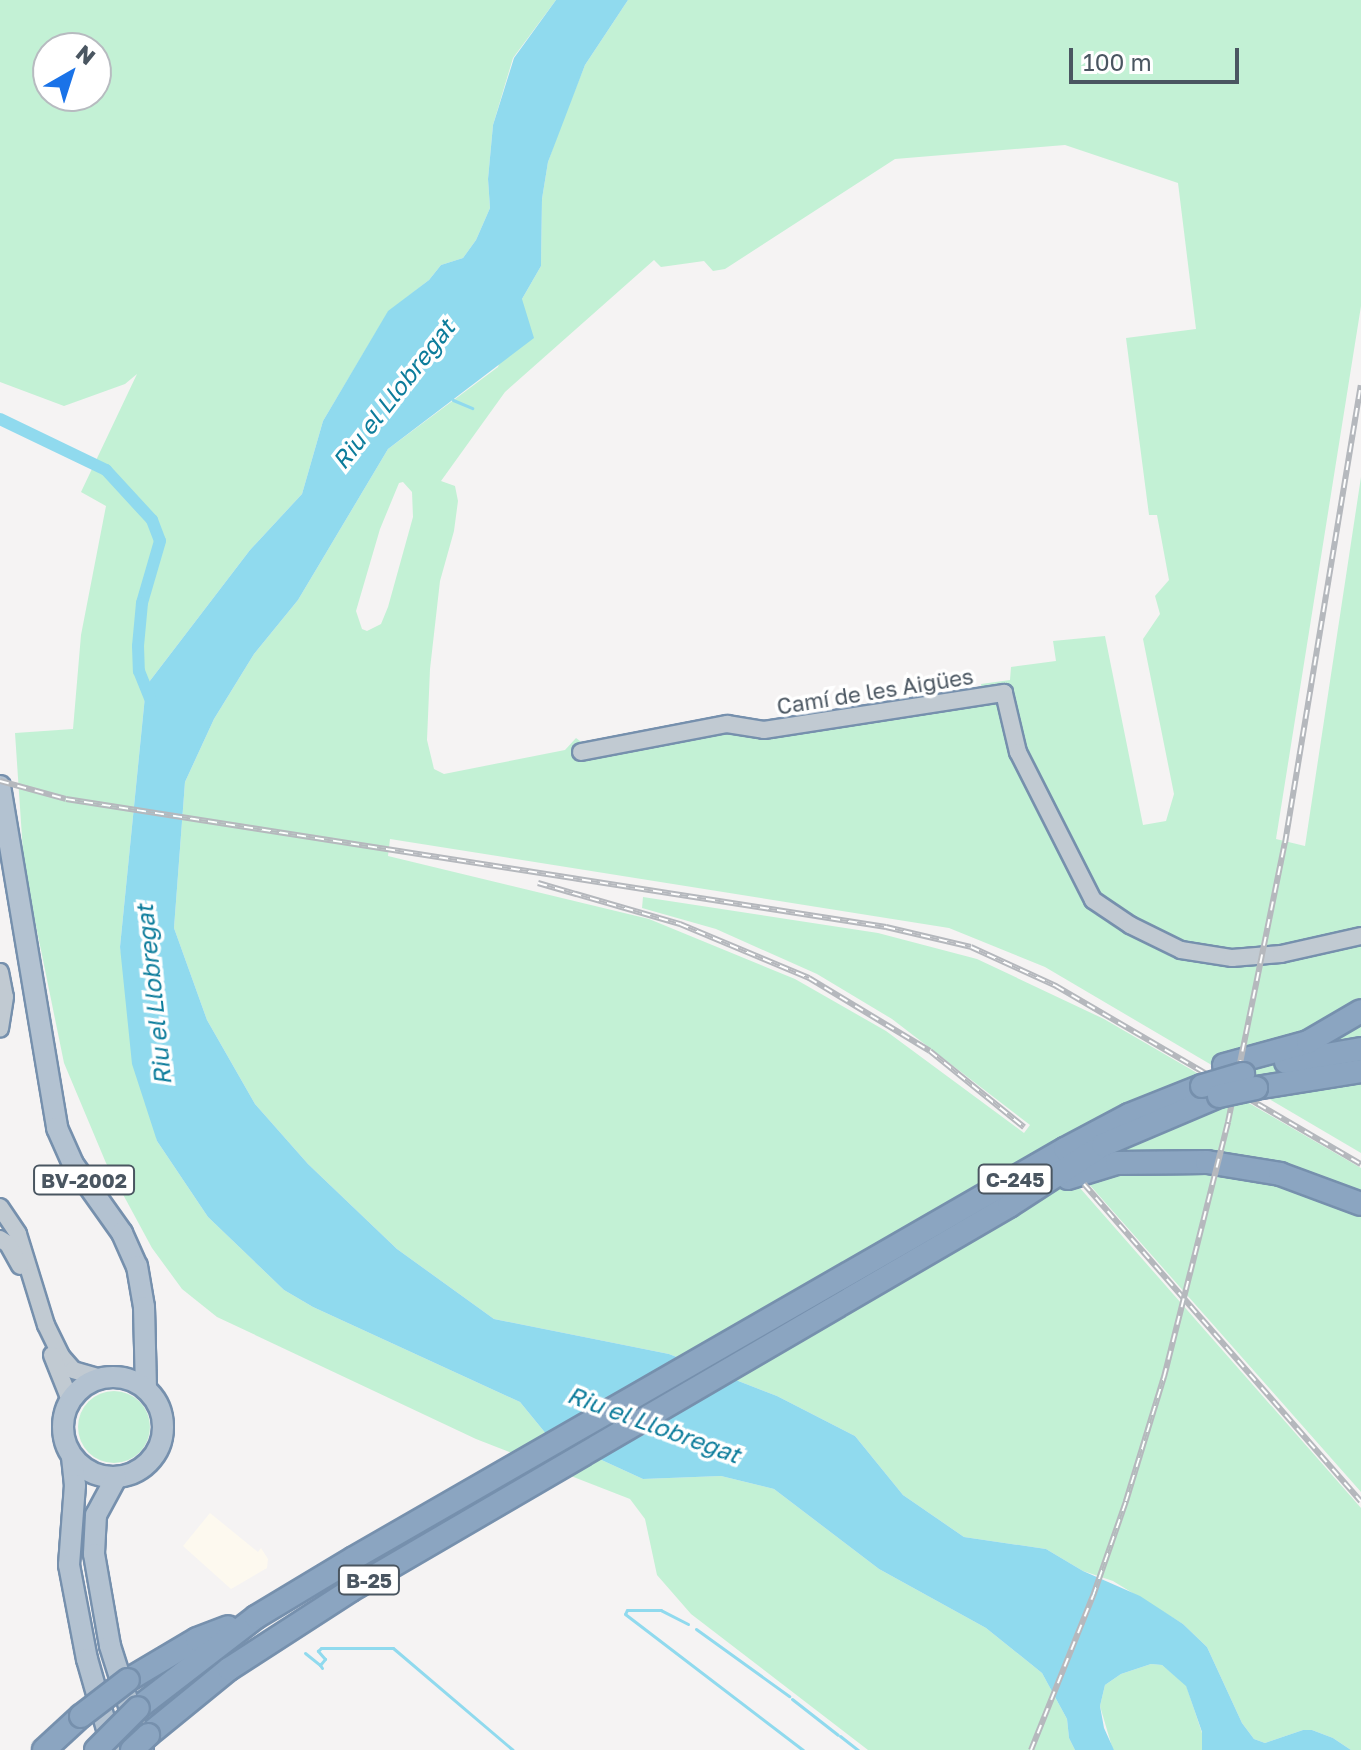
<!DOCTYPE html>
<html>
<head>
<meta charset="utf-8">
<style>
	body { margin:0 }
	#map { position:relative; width:1361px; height:1750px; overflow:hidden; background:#f5f3f3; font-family:"Golos Text",sans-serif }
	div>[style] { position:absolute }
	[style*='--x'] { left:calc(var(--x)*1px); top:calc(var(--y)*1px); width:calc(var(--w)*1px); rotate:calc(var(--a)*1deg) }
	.commercial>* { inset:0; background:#fdf9ef }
	.green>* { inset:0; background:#c3f1d5 }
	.round { border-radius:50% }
	.water>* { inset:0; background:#90daee }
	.stream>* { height:3px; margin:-1.5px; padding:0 1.5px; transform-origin:1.5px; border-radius:1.5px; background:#90daee }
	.canal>* { height:12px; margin:-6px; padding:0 6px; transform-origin:6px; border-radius:6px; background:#90daee }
	.roads { filter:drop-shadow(2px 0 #7690ad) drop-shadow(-2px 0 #7690ad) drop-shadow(0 2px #7690ad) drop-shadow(0 -2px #7690ad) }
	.minor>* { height:16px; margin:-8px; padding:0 8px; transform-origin:8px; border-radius:8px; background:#c1cad2 }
	.major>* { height:20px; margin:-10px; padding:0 10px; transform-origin:10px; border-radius:10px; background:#b3c2d1 }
	.major>.ring { margin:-10px; padding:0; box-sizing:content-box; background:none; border:20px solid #b3c2d1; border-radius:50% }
	.highway>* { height:22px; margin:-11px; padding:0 11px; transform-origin:11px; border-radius:11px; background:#8ba5c1 }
	.rail>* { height:6px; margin-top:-3px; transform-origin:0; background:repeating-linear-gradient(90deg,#fff 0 9px,#b5b8bd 0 18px); box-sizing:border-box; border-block:2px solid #b5b8bd }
	.bridges { filter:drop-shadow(2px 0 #7690ad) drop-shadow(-2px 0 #7690ad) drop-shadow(0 2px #7690ad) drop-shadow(0 -2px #7690ad) }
	.highway-bridge>* { height:22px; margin:-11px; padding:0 11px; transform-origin:11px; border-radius:11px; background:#8ba5c1 }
	span { translate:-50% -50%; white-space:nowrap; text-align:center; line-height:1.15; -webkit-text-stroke:7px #fff; paint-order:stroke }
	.shield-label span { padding:2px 6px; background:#fff; border:2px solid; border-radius:6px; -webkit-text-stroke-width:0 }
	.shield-label { font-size:20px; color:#4a5661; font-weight:700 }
	.street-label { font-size:22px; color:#4a5661 }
	.water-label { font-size:24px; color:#0c7c9b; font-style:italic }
	.north { position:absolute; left:32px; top:32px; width:80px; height:80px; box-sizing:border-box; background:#fff; border:2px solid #b7bbc0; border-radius:50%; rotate:39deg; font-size:22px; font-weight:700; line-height:32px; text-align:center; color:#4a5661 }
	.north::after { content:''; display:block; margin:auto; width:28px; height:36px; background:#1a73e8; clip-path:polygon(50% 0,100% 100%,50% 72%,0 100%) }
	.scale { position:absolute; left:1069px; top:48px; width:170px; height:36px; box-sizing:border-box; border:4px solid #4a5661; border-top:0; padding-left:10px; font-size:24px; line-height:28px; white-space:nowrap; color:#4a5661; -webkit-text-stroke:6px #fff; paint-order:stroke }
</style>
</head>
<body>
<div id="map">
	<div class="commercial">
		<div style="clip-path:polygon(210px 1513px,258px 1552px,261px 1548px,268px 1559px,267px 1568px,231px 1589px,183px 1546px)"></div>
	</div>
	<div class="green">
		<div style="clip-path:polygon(evenodd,0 0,556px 0,513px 58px,493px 125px,488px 179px,490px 208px,476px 240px,463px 258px,441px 265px,429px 280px,388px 312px,323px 421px,302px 494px,250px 550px,146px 686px,120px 947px,157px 1141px,208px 1217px,284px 1290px,313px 1307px,520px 1402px,547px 1435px,643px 1479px,721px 1476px,774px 1489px,879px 1569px,986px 1628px,1042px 1673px,1067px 1719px,1069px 1738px,1075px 1750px,868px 1750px,691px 1614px,657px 1575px,645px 1519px,630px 1499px,476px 1439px,217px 1317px,182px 1289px,152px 1248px,106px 1163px,64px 1063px,24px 867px,15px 733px,73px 729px,81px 635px,106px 506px,81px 492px,137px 374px,125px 384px,64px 406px,0 382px,0 0,48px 48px,96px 48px,96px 96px,48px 96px,48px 48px)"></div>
		<div style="clip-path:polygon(evenodd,628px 0,1361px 0,1361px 306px,1276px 839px,1305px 846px,1361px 477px,1361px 1153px,1045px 967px,949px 928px,390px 839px,388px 856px,649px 919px,795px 979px,886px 1031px,1024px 1133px,1030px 1125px,892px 1019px,817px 974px,716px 929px,642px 908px,643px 897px,878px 933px,977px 959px,1104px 1019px,1361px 1168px,1361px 1492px,1088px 1183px,1080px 1188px,1361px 1508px,1361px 1750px,1351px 1750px,1333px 1738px,1312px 1730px,1303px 1730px,1265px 1743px,1254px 1739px,1242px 1723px,1207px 1647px,1183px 1624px,1113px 1581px,1083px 1571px,1046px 1549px,964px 1537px,903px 1495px,855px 1436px,777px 1396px,669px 1354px,494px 1319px,397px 1249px,308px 1164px,255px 1104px,207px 1020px,174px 928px,185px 782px,214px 719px,254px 654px,298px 600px,388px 449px,498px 367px,522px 299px,541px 266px,542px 199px,548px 162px,561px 125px,585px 65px,628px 0,1065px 145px,1178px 183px,1196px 329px,1126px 338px,1149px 515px,1157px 515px,1169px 580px,1155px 596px,1160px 614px,1143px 639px,1174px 794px,1166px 821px,1143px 825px,1105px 636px,1053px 641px,1056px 661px,1011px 667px,1010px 680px,981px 684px,983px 695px,778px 721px,727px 719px,584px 744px,576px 738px,565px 750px,444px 774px,434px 769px,427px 740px,430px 669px,440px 581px,454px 531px,458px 501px,455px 486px,441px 481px,505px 392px,654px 260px,661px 267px,704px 261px,713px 271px,725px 269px,895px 159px,1065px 145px,628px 0,403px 482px,412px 492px,413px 517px,388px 607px,381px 624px,367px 631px,362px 629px,356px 611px,380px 529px,399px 483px,403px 482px)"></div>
		<div class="round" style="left:78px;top:1391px;width:72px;height:72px"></div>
		<div style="clip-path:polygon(1151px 1664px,1162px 1665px,1186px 1685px,1202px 1733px,1202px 1750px,1114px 1750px,1112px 1747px,1100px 1706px,1105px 1685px,1121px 1674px)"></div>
	</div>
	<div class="water">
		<div style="clip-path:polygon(556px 0,628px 0,585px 65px,548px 162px,542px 199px,541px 266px,522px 299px,534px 338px,388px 449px,298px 600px,254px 654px,214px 719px,185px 782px,174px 928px,207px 1020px,255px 1104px,308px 1164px,397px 1249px,494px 1319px,669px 1354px,777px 1396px,855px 1436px,903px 1495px,964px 1537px,1046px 1549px,1083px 1571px,1140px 1596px,1183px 1624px,1207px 1647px,1242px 1723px,1254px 1739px,1265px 1743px,1303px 1730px,1312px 1730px,1333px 1738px,1351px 1750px,1202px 1750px,1202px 1732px,1186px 1686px,1162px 1665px,1151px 1664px,1121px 1674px,1105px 1685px,1100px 1706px,1104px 1728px,1114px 1750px,1075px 1750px,1069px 1738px,1067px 1719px,1042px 1673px,986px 1628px,879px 1569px,774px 1489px,721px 1476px,643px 1479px,547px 1435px,520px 1402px,313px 1307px,284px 1290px,208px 1217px,157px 1141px,132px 1064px,120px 947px,146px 686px,250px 550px,302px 494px,323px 421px,388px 311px,429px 280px,441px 265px,463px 258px,476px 240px,490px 208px,488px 179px,493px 125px,514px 58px)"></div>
	</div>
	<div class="stream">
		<div style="--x:453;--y:400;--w:21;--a:23"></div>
		<div style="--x:688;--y:1624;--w:30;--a:-153"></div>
		<div style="--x:661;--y:1610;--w:34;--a:180"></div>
		<div style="--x:627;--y:1610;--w:4;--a:117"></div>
		<div style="--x:625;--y:1614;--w:224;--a:37.4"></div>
		<div style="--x:696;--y:1629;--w:115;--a:35.8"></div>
		<div style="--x:305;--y:1653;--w:19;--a:39"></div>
		<div style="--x:322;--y:1668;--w:4;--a:-124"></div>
		<div style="--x:320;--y:1665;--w:8;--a:-50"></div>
		<div style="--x:325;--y:1659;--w:11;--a:-131"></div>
		<div style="--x:318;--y:1651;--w:4;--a:-45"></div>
		<div style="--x:321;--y:1648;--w:72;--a:0"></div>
		<div style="--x:393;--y:1648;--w:157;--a:40.4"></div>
		<div style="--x:792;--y:1699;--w:58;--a:38"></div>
		<div style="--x:840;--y:1736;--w:23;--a:38"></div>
	</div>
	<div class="canal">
		<div style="--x:0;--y:419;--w:118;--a:25.7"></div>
		<div style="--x:106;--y:470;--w:68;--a:47.4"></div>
		<div style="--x:152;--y:520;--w:22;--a:69"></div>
		<div style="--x:160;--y:541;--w:65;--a:106.2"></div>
		<div style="--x:142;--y:603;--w:43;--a:95.3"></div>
		<div style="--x:138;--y:646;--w:25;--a:88"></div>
		<div style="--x:139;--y:671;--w:31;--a:68"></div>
	</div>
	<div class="roads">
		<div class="minor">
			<div style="--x:581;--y:752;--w:149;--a:-10.9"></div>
			<div style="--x:727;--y:724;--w:37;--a:9"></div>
			<div style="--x:764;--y:730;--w:243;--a:-8.8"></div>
			<div style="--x:1004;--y:693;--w:61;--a:76.7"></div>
			<div style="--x:1018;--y:752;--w:166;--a:63.1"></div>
			<div style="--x:1093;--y:900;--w:45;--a:34"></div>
			<div style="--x:1130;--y:925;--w:57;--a:26.1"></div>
			<div style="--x:1181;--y:950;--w:52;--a:8.9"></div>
			<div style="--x:1232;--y:958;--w:49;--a:-4.7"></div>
			<div style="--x:1281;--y:954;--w:82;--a:-12.7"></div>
			<div style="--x:0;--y:972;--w:25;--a:79"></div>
			<div style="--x:5;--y:997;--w:32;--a:99"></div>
			<div style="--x:0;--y:1207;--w:32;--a:56"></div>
			<div style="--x:18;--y:1234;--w:95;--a:72.9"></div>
			<div style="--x:46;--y:1325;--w:34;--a:64"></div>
			<div style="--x:61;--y:1356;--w:18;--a:49"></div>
			<div style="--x:73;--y:1370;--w:29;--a:16"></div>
			<div style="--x:0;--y:1239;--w:9;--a:32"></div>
			<div style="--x:8;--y:1244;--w:25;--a:61"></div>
			<div style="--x:52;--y:1355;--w:48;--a:68.2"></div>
		</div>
		<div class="major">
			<div style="--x:0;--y:786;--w:347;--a:80.5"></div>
			<div style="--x:57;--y:1128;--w:39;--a:66"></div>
			<div style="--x:73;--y:1164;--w:85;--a:54.6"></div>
			<div style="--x:122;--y:1233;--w:36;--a:66"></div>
			<div style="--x:137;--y:1266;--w:42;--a:80.3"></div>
			<div style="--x:144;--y:1307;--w:82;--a:88.6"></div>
			<div class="ring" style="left:63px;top:1377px;width:80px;height:80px"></div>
			<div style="--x:72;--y:1457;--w:28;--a:84"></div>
			<div style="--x:75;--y:1485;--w:80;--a:94.3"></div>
			<div style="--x:69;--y:1565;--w:96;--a:79.2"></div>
			<div style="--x:87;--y:1659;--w:95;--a:74.1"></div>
			<div style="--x:116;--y:1478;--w:42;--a:118.4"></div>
			<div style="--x:96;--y:1515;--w:39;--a:93"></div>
			<div style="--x:94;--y:1554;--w:93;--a:80.1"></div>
			<div style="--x:110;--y:1646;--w:109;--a:72.4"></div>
		</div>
		<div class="highway">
			<div style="--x:1286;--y:1062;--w:76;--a:-9.8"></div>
			<div style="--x:1224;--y:1065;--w:87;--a:-15.3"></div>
			<div style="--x:1308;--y:1042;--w:61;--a:-30.3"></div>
			<div style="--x:1256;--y:1088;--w:106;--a:-9.2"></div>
			<div style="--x:1068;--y:1178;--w:51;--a:-17"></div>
			<div style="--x:1117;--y:1163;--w:90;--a:-0.6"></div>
			<div style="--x:1207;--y:1162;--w:74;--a:9.3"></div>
			<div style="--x:1280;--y:1174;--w:86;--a:20.3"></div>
			<div style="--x:128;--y:1680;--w:80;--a:-30.7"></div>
			<div style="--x:197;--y:1639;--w:33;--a:-21"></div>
			<div style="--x:138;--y:1708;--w:149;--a:-37.6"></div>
			<div style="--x:256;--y:1617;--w:114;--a:-31"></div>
			<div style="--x:354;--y:1558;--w:820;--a:-29.91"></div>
			<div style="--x:1065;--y:1149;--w:72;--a:-28"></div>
			<div style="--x:1129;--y:1115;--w:79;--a:-21.7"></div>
			<div style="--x:148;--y:1735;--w:104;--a:-39.2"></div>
			<div style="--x:229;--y:1669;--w:145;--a:-32.9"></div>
			<div style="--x:351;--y:1590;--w:762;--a:-30.27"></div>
			<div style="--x:1009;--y:1206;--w:112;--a:-33"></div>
			<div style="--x:1103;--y:1145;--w:126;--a:-22.9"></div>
			<div style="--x:44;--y:1750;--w:50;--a:-42.6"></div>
		</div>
	</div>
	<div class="rail">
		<div style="--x:0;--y:781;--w:68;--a:15.3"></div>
		<div style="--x:66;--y:799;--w:830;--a:8.87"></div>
		<div style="--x:886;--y:927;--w:87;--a:13.2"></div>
		<div style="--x:971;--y:947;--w:94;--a:24.6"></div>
		<div style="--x:1056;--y:986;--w:353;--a:30.3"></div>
		<div style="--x:538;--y:883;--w:148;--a:16.1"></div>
		<div style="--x:680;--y:924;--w:140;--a:22.7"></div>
		<div style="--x:809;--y:978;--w:141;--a:31.1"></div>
		<div style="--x:930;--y:1051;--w:121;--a:39"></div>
		<div style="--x:1084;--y:1184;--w:421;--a:48.9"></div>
		<div style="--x:1031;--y:1750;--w:166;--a:-68.1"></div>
		<div style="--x:1093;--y:1596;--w:101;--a:-70.8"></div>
		<div style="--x:1126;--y:1501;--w:130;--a:-73"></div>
		<div style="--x:1164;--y:1377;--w:263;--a:-75.9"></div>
		<div style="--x:1228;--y:1122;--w:285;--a:-78.5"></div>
		<div style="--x:1285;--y:843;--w:464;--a:-80.6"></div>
	</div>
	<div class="bridges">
		<div class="highway-bridge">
			<div style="--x:1202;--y:1086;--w:43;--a:-16.3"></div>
			<div style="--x:1219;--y:1096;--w:38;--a:-12"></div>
			<div style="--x:81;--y:1716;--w:59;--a:-37.5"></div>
			<div style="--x:96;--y:1750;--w:59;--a:-45"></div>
			<div style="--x:132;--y:1750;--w:22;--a:-43"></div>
		</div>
	</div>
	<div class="shield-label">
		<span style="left:1015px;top:1179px">C-245</span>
		<span style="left:84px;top:1180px">BV-2002</span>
		<span style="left:369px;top:1580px">B-25</span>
	</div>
	<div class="street-label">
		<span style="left:875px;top:691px;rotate:-9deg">Camí de les Aigües</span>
	</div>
	<div class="water-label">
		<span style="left:393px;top:394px;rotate:-52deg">Riu el Llobregat</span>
		<span style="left:153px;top:995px;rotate:-96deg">Riu el Llobregat</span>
		<span style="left:654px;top:1424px;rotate:20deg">Riu el Llobregat</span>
	</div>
	<div class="north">N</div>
	<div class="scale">100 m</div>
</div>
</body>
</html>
